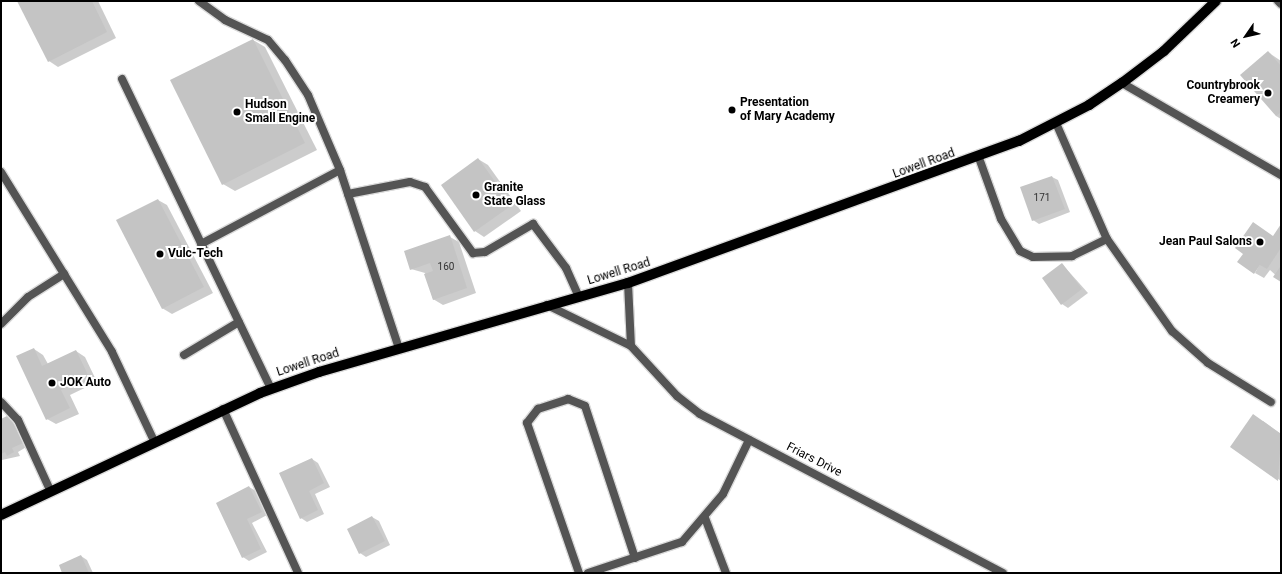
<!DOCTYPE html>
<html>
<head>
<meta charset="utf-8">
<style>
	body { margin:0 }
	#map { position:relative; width:1282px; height:574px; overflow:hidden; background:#fff; font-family:Roboto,sans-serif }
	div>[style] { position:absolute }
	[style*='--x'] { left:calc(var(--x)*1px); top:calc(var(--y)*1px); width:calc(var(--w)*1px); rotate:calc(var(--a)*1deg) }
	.shadow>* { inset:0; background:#0003 }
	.building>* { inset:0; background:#c4c4c4 }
	.roads { filter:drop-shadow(1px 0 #dbdbdb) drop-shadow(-1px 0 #dbdbdb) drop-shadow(0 1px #dbdbdb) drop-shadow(0 -1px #dbdbdb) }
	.lane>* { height:8px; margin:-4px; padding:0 4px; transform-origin:4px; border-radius:4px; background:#545454 }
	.street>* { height:8px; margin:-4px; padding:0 4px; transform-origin:4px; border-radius:4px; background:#545454 }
	.primary>* { height:10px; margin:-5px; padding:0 5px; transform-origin:5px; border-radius:5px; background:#000 }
	.dots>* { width:11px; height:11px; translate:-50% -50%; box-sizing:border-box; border:2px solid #fff; border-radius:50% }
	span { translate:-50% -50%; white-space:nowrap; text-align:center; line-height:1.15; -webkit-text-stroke:4px #fff; paint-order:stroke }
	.number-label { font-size:10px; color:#313131 }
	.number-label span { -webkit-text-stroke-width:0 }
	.poi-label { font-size:12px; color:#000; font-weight:700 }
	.right { translate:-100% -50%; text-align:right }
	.left { translate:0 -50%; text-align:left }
	.street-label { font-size:12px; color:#000 }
	.frame { position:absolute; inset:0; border:2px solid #000; pointer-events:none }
	.north { position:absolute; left:1226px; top:16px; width:40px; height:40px; -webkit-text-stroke:3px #fff; paint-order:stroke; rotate:236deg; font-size:11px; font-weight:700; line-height:16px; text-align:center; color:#000 }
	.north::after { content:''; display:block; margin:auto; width:14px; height:18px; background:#000; clip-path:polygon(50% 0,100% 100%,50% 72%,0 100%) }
</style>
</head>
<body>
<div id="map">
	<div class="shadow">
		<div style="clip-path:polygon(18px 1px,98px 1px,116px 38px,58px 67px,49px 61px)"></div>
		<div style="clip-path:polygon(253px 40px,265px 47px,317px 150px,235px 191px,223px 184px)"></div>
		<div style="clip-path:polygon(1268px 52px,1281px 61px,1281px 119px,1276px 116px)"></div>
		<div style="clip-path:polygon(478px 159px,488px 165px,521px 211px,484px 237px,475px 231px)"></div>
		<div style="clip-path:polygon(1052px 177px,1058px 180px,1070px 212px,1039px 224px,1033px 220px)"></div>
		<div style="clip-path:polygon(158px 200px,167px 205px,213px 293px,172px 314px,162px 308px)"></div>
		<div style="clip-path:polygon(1281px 226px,1281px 280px,1270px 270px,1264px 278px,1255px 273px)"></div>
		<div style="clip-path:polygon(450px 237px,459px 242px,476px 293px,443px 305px,433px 299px,425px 273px,411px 269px)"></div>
		<div style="clip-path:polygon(1062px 264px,1088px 293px,1068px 308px,1062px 304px)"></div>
		<div style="clip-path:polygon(34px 349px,43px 355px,48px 364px,76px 351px,85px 357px,97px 382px,70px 395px,79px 414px,56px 424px,47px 419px)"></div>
		<div style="clip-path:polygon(9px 417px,15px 420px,28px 446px,18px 452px,20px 456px,2px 460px,1px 420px)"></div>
		<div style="clip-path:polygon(1263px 421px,1281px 434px,1281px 481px,1232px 446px)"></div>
		<div style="clip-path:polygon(312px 459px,318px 463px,330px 487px,315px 494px,324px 514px,307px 522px,301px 518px)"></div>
		<div style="clip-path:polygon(249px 487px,256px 491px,267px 515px,252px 523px,267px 552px,249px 561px,243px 557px)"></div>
		<div style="clip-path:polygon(372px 517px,379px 521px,390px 545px,366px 557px,360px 553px)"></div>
		<div style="clip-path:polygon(81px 556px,87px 560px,93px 573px,63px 573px)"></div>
	</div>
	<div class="building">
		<div style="clip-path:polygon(17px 1px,92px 1px,107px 32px,48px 62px)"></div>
		<div style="clip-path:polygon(253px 39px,305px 143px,222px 185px,170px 80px)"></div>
		<div style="clip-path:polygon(1268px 51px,1281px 66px,1281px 112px,1276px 116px,1240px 75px)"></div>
		<div style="clip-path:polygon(478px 158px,512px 205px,474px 232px,441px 185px)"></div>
		<div style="clip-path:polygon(1052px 176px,1065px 209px,1032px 221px,1020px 187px)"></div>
		<div style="clip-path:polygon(158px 199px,204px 287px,162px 309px,116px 220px)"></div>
		<div style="clip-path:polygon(1253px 222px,1273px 236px,1281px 224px,1281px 248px,1267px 269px,1260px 265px,1254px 274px,1237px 262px,1243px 254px,1235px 248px)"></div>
		<div style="clip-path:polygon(450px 235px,467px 288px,433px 300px,424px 274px,433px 271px,430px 263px,410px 270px,404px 251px)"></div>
		<div style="clip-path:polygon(1062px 263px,1082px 289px,1061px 305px,1042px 278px)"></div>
		<div style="clip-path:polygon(1280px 267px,1281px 268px,1281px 282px,1273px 277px)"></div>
		<div style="clip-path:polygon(34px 348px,42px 366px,76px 350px,89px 377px,61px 390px,70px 408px,46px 420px,16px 356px)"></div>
		<div style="clip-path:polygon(1253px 414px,1281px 434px,1278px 481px,1230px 447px)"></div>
		<div style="clip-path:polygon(9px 415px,23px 443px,12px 448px,14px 452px,7px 456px,5px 452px,1px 454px,1px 419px)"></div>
		<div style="clip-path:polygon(312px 458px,324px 483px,309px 491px,318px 510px,300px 519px,279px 473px)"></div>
		<div style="clip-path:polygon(249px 486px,262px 512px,247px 519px,261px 549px,242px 558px,216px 503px)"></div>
		<div style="clip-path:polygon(372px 516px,385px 541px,359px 554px,347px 529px)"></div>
		<div style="clip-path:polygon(81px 555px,89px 573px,62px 573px,59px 565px)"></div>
	</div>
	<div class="roads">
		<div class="lane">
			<div style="--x:199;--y:1;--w:32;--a:36"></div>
			<div style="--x:225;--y:20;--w:47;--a:24.9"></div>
			<div style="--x:268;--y:40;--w:26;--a:50"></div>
			<div style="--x:285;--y:60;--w:42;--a:56.7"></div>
			<div style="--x:308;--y:95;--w:82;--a:66.9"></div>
			<div style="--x:1278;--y:1;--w:4;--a:45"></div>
			<div style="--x:122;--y:79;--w:344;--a:64.3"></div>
			<div style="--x:1122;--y:83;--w:184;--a:30.1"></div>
			<div style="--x:1056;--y:123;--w:127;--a:66.3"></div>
			<div style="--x:1107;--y:239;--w:113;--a:54.8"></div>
			<div style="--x:1172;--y:331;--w:48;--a:41.6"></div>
			<div style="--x:1208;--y:363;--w:74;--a:31.8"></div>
			<div style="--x:979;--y:158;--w:65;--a:70.2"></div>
			<div style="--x:1001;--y:219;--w:37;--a:59"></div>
			<div style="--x:1020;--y:251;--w:14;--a:25"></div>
			<div style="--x:1033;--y:257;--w:39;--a:-1"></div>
			<div style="--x:1072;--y:256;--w:39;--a:-26"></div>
			<div style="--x:1;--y:172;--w:211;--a:58.3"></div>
			<div style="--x:112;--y:352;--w:98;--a:64.7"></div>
			<div style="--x:348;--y:194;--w:63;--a:-11"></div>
			<div style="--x:410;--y:182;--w:16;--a:18"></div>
			<div style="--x:425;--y:187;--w:82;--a:54"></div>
			<div style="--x:473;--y:253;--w:12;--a:-5"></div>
			<div style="--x:485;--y:252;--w:56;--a:-30.3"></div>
			<div style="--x:533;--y:224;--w:55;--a:53.1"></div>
			<div style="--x:566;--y:268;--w:32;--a:66"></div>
			<div style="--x:201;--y:244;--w:157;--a:-28"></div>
			<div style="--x:340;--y:170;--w:188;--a:71.7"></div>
			<div style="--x:1;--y:324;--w:38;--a:-45"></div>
			<div style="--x:28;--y:297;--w:43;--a:-32.6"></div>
			<div style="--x:184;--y:355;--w:64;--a:-31"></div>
			<div style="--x:1;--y:402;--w:25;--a:47"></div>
			<div style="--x:18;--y:420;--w:79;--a:65.4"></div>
			<div style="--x:223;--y:409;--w:180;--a:65.4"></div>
			<div style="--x:705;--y:518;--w:59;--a:69.1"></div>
			<div style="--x:579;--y:573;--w:159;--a:-109.1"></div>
			<div style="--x:527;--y:423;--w:18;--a:-52"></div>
			<div style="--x:538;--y:409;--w:32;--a:-18"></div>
			<div style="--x:568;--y:399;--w:18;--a:22"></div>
			<div style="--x:585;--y:406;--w:160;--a:71.8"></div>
			<div style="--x:588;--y:573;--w:99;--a:-18.3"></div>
			<div style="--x:682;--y:542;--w:63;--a:-49.5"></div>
			<div style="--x:723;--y:494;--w:60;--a:-64.3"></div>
		</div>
		<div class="street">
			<div style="--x:628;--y:283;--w:63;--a:87.3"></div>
			<div style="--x:547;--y:305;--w:93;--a:26"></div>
			<div style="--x:631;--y:346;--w:68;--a:47.4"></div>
			<div style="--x:677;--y:396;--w:29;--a:38"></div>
			<div style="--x:700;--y:414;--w:342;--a:27.7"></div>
		</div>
		<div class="primary">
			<div style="--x:1;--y:515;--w:286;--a:-25.2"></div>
			<div style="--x:260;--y:393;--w:63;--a:-19.6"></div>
			<div style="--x:319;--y:372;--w:322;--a:-16.1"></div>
			<div style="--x:628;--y:283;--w:416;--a:-20"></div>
			<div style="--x:1019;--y:141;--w:79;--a:-27.2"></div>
			<div style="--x:1089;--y:105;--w:40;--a:-34"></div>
			<div style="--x:1122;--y:83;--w:53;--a:-37.3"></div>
			<div style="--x:1164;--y:51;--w:72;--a:-43.9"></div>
		</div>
	</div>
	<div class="dots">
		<div style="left:1268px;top:93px;background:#000"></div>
		<div style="left:732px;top:110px;background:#000"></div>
		<div style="left:237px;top:112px;background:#000"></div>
		<div style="left:476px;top:195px;background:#000"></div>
		<div style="left:1260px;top:242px;background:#000"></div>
		<div style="left:160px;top:254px;background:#000"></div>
		<div style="left:52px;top:383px;background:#000"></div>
	</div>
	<div class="number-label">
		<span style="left:1042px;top:198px">171</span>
		<span style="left:446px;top:267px">160</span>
	</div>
	<div class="poi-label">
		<span class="right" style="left:1260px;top:93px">Countrybrook<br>Creamery</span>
		<span class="left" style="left:740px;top:110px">Presentation<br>of Mary Academy</span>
		<span class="left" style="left:245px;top:112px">Hudson<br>Small Engine</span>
		<span class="left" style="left:484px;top:195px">Granite<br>State Glass</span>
		<span class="right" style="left:1252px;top:242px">Jean Paul Salons</span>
		<span class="left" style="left:168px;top:254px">Vulc-Tech</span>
		<span class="left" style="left:60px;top:383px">JOK Auto</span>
	</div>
	<div class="street-label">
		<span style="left:924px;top:164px;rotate:-20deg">Lowell Road</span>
		<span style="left:619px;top:272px;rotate:-17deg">Lowell Road</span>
		<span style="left:308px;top:363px;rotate:-18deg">Lowell Road</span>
		<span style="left:814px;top:460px;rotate:27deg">Friars Drive</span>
	</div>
	<div class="frame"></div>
	<div class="north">N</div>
</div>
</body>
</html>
